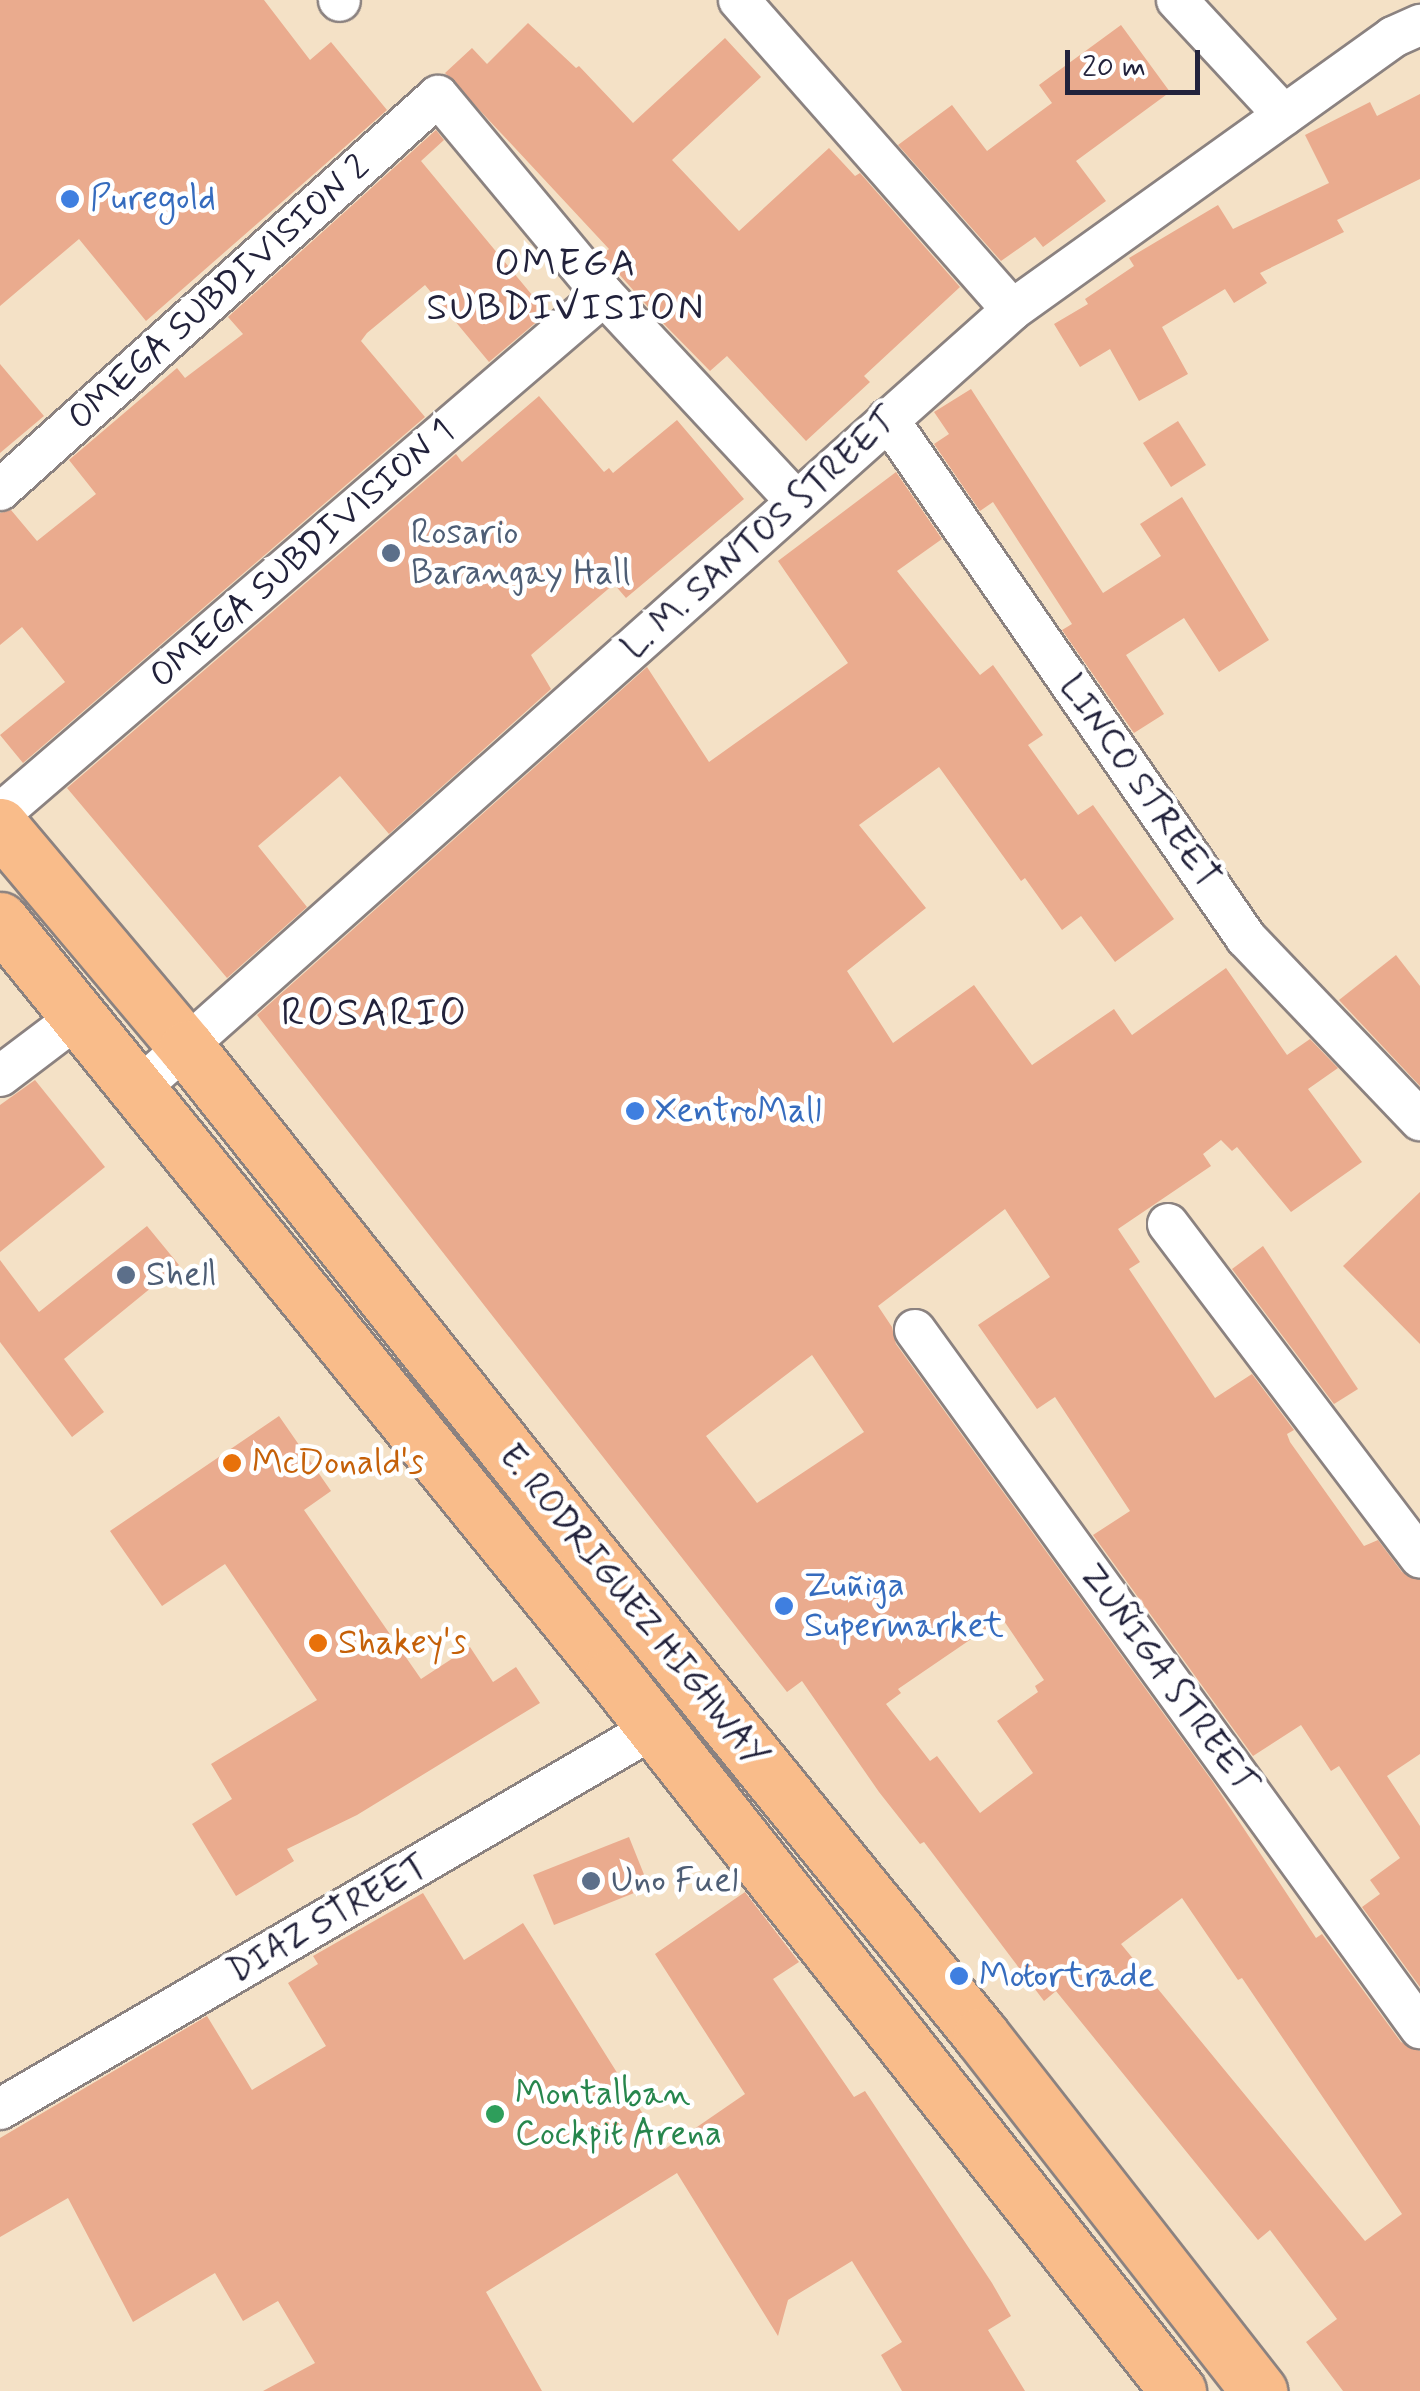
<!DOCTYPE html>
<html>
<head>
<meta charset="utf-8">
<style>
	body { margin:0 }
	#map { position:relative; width:1420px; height:2391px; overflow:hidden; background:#f4e1c6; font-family:Mynerve,sans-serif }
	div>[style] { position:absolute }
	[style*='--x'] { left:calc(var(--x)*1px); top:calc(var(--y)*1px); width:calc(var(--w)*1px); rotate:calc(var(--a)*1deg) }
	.building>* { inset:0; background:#eaab8e }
	.roads { filter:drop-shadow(2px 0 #8b8280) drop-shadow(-2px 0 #8b8280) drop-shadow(0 2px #8b8280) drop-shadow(0 -2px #8b8280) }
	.street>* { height:40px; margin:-20px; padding:0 20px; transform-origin:20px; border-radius:20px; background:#fff }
	.primary>* { height:55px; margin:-27.5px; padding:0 27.5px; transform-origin:27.5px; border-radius:27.5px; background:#f9bc8a }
	.dots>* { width:28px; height:28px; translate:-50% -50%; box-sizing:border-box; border:5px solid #fff; border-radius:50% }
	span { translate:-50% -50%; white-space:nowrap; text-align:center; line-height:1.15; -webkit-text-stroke:9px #fff; paint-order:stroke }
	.shop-label { font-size:35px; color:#366cbe }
	.left { translate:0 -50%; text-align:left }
	.street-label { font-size:35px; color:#22223b }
	.service-label { font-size:35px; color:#4e5e75 }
	.food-label { font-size:35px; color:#c56008 }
	.leisure-label { font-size:35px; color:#27864d }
	.neighbourhood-label { font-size:38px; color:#22223b; letter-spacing:2.5px }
	.quarter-label { font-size:40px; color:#22223b; letter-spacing:2.5px }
	.scale { position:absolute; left:1065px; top:50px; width:135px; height:45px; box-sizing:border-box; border:5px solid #22223b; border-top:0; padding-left:12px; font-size:30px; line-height:35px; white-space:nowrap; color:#22223b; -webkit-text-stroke:8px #fff; paint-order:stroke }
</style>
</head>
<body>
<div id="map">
	<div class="building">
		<div style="clip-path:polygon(0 0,264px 0,310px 60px,331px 42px,387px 110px,146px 321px,79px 239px,0 306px)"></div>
		<div style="clip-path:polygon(528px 23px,576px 68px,579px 66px,633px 123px,725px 38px,761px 77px,672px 160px,739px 231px,829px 148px,855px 176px,860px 173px,960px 287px,864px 376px,870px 382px,806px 441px,727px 356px,710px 371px,658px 318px,602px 255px,609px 249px,445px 73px,472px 48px,487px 64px)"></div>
		<div style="clip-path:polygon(1121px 25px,1170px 92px,1076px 161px,1106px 201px,1043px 247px,1035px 237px,1001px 261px,898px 145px,952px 105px,987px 151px,1052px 103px,1039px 85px)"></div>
		<div style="clip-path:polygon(1420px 94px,1420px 179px,1337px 220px,1344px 232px,1260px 273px,1267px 283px,1234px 303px,1225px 289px,1162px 327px,1188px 374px,1139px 401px,1110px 349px,1080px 367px,1054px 324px,1088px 304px,1085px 299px,1134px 266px,1129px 258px,1218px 205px,1233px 229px,1329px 183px,1305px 135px,1370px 102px,1377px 116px)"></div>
		<div style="clip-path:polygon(436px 130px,444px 140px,421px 161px,547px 313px,489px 362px,425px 285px,367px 333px,361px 341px,425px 417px,23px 763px,0 735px,65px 682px,22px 627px,0 645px,0 513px,11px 510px,37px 541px,96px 494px,69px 460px,177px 368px,185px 378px,243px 334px,228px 317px)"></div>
		<div style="clip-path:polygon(0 364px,44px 416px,0 453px)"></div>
		<div style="clip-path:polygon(971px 389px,1103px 593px,1161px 556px,1140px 524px,1182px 497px,1269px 640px,1219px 672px,1184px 618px,1126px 655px,1164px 714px,1134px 733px,1062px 630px,1072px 624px,993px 502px,980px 511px,934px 444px,949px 434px,934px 412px)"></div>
		<div style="clip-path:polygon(539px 396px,604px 472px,609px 468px,613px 473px,677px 420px,744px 499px,626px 598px,614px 584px,531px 655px,551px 689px,389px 834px,340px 776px,258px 846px,307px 907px,227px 978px,67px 788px,456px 454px,462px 462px)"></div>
		<div style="clip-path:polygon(1178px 421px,1206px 465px,1171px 487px,1143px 443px)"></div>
		<div style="clip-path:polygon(evenodd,896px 472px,942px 539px,897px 571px,980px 675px,993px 665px,1043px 735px,1028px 745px,1078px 815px,1093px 805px,1174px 919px,1115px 962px,1081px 916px,1062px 930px,1025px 878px,1021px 881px,939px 767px,859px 825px,926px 908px,847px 971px,893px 1043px,974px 985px,1032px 1065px,1114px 1009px,1132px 1035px,1226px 968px,1287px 1055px,1310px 1039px,1338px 1068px,1308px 1089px,1362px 1162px,1291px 1212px,1237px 1147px,1232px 1151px,1221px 1140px,1203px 1154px,1211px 1166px,1118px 1229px,1140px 1262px,1129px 1269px,1215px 1398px,1252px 1374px,1294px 1430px,1287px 1434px,1290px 1442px,1364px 1546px,1378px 1540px,1402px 1572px,1420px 1580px,1420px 1754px,1387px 1776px,1420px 1826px,1420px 1987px,1362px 1907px,1380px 1894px,1370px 1880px,1400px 1858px,1339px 1766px,1331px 1771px,1301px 1725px,1253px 1756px,1093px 1535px,1130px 1511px,1055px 1397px,1037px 1409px,978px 1325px,1050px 1277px,1005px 1209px,878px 1306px,892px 1327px,896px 1344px,1213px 1782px,1316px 1938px,1322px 1934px,1401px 2042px,1420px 2051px,1420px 2391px,1343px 2391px,1306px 2342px,1337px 2319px,1270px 2230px,1258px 2240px,1056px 1991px,1044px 2001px,924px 1842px,920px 1844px,879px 1792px,802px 1681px,787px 1692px,257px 1015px,647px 667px,709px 762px,848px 663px,778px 561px,896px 472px,812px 1355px,864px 1432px,757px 1503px,706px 1436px,812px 1355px,896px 472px,1002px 1618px,1044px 1680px,1035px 1686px,1038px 1692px,997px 1721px,1033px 1773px,980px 1813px,937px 1756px,930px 1761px,886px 1704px,901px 1693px,898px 1689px,1002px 1618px,896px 472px,1182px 1898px,1238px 1980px,1242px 1978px,1402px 2214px,1365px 2241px,1121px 1944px,1182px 1898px)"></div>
		<div style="clip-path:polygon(1396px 955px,1420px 986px,1420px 1086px,1339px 1000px)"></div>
		<div style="clip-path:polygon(35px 1080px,105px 1167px,0 1252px,0 1105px)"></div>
		<div style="clip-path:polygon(1420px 1192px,1420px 1344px,1343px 1266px)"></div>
		<div style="clip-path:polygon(147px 1226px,179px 1265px,64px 1359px,104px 1412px,72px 1437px,0 1342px,0 1260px,39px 1312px)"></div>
		<div style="clip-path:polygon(1263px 1246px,1358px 1389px,1334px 1404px,1232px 1269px)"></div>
		<div style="clip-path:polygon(279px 1416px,331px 1491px,304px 1510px,421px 1679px,470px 1647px,493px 1682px,516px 1667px,540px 1703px,357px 1815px,287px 1849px,294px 1861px,236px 1896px,192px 1824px,232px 1799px,211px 1764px,317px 1700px,225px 1564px,162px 1606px,110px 1531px)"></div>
		<div style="clip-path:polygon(629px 1837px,649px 1887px,554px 1925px,533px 1875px)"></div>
		<div style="clip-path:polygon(745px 1892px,799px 1962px,773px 1979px,854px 2097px,865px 2091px,992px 2283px,1011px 2316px,988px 2330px,1025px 2391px,902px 2391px,881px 2355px,902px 2342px,852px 2261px,788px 2300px,778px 2336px,677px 2173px,486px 2292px,542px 2391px,263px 2391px,315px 2363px,278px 2301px,243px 2321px,215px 2273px,133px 2322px,68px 2198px,0 2237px,0 2138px,207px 2016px,252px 2090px,326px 2046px,288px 1983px,318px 1964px,313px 1956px,423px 1893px,464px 1960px,523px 1923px,665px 2149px,745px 2094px,655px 1954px)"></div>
	</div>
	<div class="roads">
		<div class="street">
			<div style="--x:339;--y:0;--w:1;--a:45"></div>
			<div style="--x:739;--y:0;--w:413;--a:48.6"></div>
			<div style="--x:1177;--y:0;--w:157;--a:47.1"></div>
			<div style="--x:888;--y:419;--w:630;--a:55.4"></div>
			<div style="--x:1246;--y:938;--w:252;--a:46.3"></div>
			<div style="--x:0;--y:490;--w:589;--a:-41.97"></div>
			<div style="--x:438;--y:96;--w:259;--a:50.2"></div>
			<div style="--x:604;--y:295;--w:282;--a:47"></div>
			<div style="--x:0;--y:814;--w:796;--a:-40.67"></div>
			<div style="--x:0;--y:1076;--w:98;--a:-37.1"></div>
			<div style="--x:137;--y:1090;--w:1172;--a:-41.71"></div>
			<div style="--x:1012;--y:310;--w:469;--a:-35.6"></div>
			<div style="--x:1393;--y:37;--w:30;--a:-24"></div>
			<div style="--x:1168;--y:1224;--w:418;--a:52.9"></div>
			<div style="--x:915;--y:1330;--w:862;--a:54.11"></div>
			<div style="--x:0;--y:2109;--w:757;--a:-30.22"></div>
		</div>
		<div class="primary">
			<div style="--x:0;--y:826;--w:290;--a:49.9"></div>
			<div style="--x:187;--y:1048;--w:645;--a:51.48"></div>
			<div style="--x:589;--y:1553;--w:621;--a:50.88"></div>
			<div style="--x:981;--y:2035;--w:452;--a:52"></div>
			<div style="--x:0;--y:920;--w:973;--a:50.93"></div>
			<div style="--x:613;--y:1675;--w:912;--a:51.72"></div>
		</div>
	</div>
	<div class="dots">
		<div style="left:70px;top:199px;background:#3f7fe0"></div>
		<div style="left:391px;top:553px;background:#5c6f8a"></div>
		<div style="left:635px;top:1111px;background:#3f7fe0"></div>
		<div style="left:126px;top:1275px;background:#5c6f8a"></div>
		<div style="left:232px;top:1463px;background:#e8710a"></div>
		<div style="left:784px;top:1606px;background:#3f7fe0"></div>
		<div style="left:318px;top:1643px;background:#e8710a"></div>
		<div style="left:591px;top:1881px;background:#5c6f8a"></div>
		<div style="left:959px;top:1976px;background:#3f7fe0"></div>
		<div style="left:495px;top:2114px;background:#2e9e5b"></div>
	</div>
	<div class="shop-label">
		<span class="left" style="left:90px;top:199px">Puregold</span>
		<span class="left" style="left:655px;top:1111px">XentroMall</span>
		<span class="left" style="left:804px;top:1606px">Zuñiga<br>Supermarket</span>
		<span class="left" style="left:979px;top:1976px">Motortrade</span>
	</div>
	<div class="street-label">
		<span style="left:219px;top:293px;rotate:-42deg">OMEGA SUBDIVISION 2</span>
		<span style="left:760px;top:534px;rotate:-42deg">L. M. SANTOS STREET</span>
		<span style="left:302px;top:554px;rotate:-41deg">OMEGA SUBDIVISION 1</span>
		<span style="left:1139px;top:782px;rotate:55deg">LINCO STREET</span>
		<span style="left:633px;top:1606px;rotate:51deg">E. RODRIGUEZ HIGHWAY</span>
		<span style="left:1168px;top:1679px;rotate:54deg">ZUÑIGA STREET</span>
		<span style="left:328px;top:1919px;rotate:-30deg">DIAZ STREET</span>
	</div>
	<div class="service-label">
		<span class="left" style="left:411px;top:553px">Rosario<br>Barangay Hall</span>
		<span class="left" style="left:146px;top:1275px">Shell</span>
		<span class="left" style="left:611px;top:1881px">Uno Fuel</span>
	</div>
	<div class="food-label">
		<span class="left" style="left:252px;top:1463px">McDonald's</span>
		<span class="left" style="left:338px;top:1643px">Shakey's</span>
	</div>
	<div class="leisure-label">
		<span class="left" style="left:515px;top:2114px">Montalban<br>Cockpit Arena</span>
	</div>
	<div class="neighbourhood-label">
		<span style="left:566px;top:287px">OMEGA<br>SUBDIVISION</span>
	</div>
	<div class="quarter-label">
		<span style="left:375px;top:1014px">ROSARIO</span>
	</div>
	<div class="scale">20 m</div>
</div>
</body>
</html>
